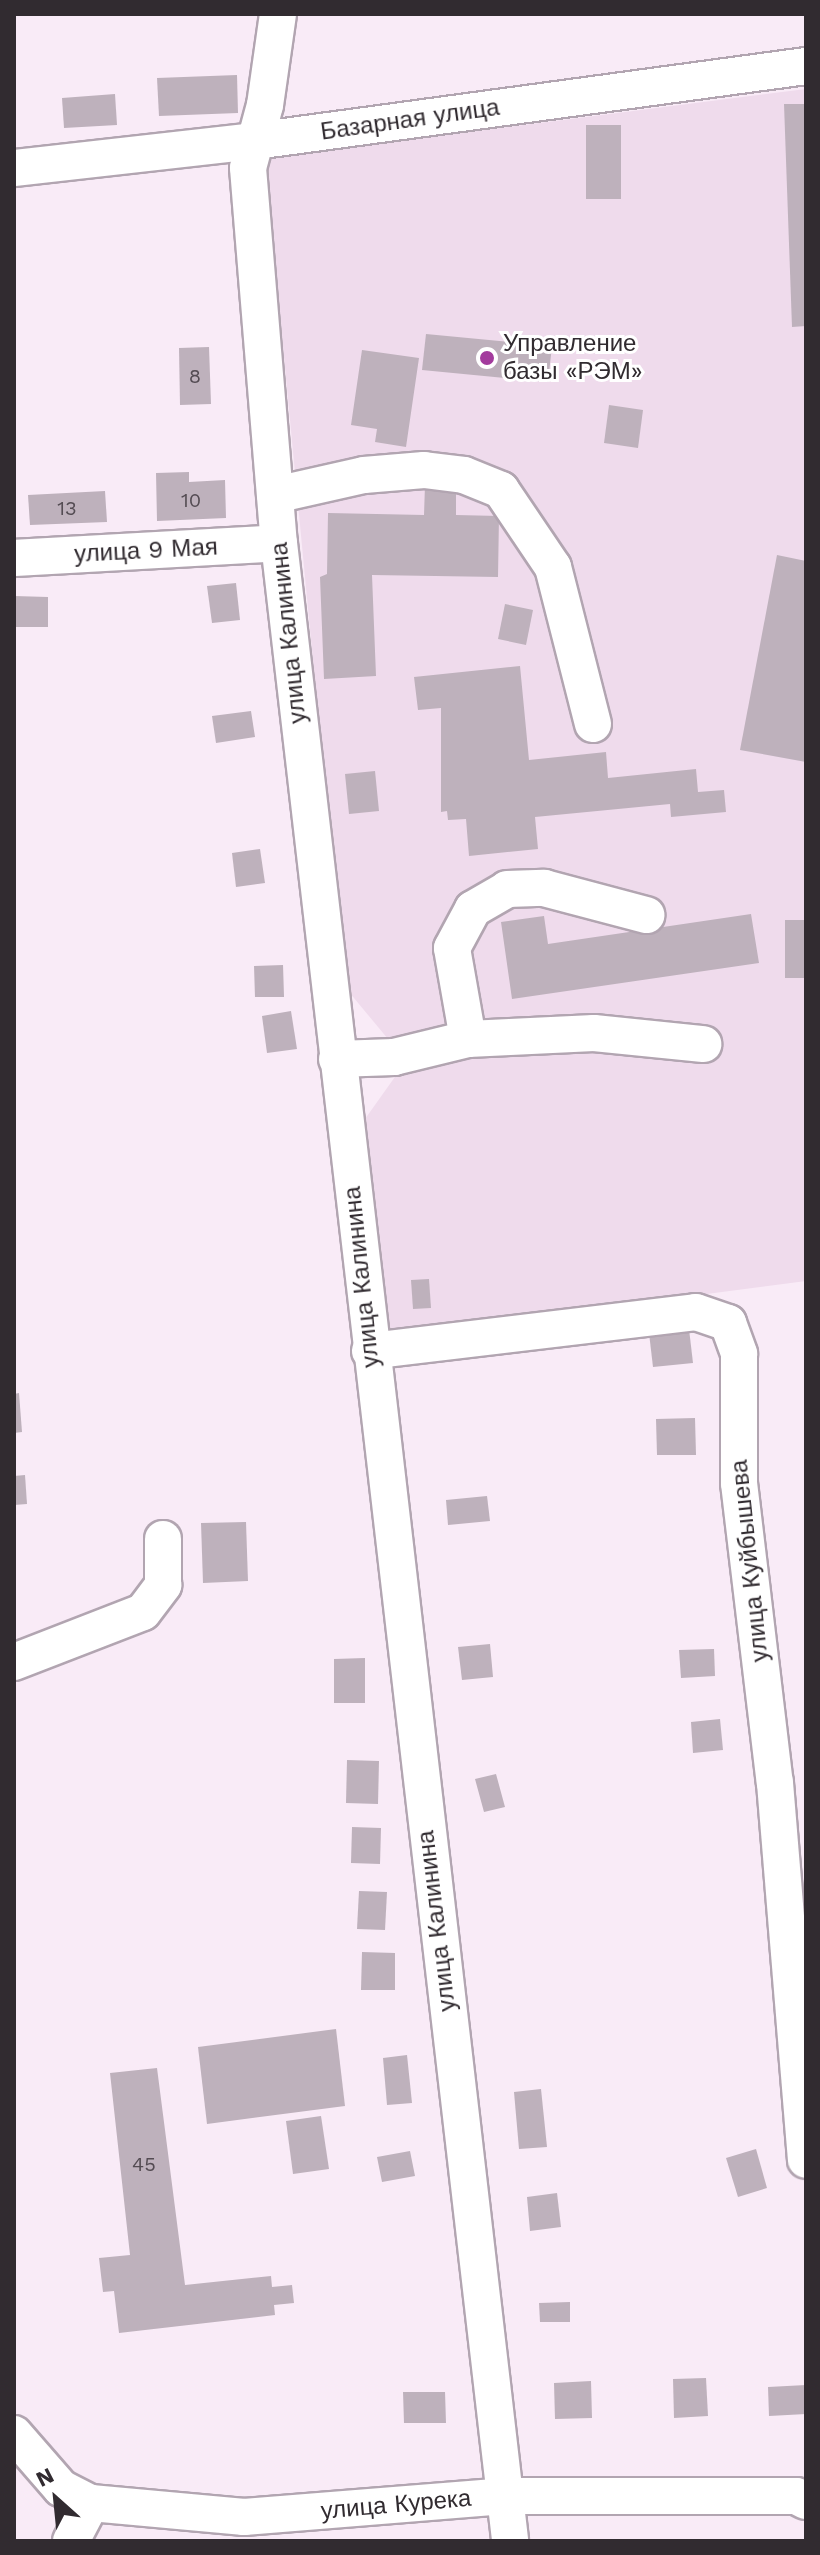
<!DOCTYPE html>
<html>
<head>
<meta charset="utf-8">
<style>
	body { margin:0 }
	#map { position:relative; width:820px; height:2555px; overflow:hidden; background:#f9ebf7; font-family:"Work Sans",sans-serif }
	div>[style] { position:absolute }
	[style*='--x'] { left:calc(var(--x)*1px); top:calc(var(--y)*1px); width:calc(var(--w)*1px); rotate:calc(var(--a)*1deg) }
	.built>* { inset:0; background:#efdbec }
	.building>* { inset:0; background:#beb1bc }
	.roads { filter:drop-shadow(2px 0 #b2a5b1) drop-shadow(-2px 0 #b2a5b1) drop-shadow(0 2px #b2a5b1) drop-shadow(0 -2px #b2a5b1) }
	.minor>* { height:36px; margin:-18px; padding:0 18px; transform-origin:18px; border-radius:18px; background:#fff }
	.dots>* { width:22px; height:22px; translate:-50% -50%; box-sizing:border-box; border:4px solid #fff; border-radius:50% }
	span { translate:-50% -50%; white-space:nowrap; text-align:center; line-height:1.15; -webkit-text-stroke:6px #fff; paint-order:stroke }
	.number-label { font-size:20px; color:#544c53 }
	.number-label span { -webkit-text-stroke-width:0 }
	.street-label { font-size:24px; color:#312b30 }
	.poi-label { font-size:24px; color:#312b30 }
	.left { translate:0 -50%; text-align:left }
	.frame { position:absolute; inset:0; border:16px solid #312b30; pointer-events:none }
	.north { position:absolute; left:16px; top:2459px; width:80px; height:80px; -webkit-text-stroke:6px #fff; paint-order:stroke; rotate:333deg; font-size:22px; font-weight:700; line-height:32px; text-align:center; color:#312b30 }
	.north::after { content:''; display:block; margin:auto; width:28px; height:36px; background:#312b30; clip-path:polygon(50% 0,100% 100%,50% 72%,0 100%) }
</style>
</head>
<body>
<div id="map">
	<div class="built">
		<div style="clip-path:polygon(806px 89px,806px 1281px,385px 1336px,365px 1119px,397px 1074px,393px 1045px,344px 986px,265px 158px)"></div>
	</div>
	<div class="building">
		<div style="clip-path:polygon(237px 75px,238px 113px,159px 116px,157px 78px)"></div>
		<div style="clip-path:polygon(115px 94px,117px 125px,64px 128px,62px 98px)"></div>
		<div style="clip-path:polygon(784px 104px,806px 104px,806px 326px,792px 327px)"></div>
		<div style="clip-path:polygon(586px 125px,621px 125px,621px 199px,586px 199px)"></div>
		<div style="clip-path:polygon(426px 334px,552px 346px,548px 382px,422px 370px)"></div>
		<div style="clip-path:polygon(209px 347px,211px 404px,180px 405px,179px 348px)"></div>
		<div style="clip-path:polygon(362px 350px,419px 358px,406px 447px,375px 442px,377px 429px,351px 425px)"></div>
		<div style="clip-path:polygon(609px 405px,643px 410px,638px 448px,604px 443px)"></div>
		<div style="clip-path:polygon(189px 472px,189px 482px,225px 480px,226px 518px,157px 521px,156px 473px)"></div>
		<div style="clip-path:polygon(425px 485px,456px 486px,456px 515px,499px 516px,498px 577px,372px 575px,376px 676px,324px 679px,320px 577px,327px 574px,328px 513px,424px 515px)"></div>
		<div style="clip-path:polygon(105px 491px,107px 522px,30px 525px,28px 495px)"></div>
		<div style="clip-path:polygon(777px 555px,806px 561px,806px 762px,740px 750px)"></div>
		<div style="clip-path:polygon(236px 583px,240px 620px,212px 623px,207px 586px)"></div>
		<div style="clip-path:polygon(14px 596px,48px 597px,48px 627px,14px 627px)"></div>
		<div style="clip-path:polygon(505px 604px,533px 610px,526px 645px,498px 639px)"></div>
		<div style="clip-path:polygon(520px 666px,529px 760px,606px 752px,608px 778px,696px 769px,698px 792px,724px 790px,726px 812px,671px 817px,670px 804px,535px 817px,538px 849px,469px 856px,466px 819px,448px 820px,447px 811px,441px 812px,441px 708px,418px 710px,414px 677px)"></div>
		<div style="clip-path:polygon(251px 711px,255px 737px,216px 743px,212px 716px)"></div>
		<div style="clip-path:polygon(375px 771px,379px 811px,349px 814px,345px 774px)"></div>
		<div style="clip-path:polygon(260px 849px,265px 883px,236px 887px,232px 853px)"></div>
		<div style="clip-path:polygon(751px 914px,759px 963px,512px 999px,501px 922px,544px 916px,548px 944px)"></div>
		<div style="clip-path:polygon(785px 920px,806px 920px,806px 978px,785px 978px)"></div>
		<div style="clip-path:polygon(283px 965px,284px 997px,255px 997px,254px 966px)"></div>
		<div style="clip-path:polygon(291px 1011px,297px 1049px,267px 1053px,262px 1016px)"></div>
		<div style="clip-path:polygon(429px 1279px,431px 1308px,413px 1309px,411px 1280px)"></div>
		<div style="clip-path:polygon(689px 1329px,693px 1363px,653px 1367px,649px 1333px)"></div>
		<div style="clip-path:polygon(19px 1393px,22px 1432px,14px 1433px,14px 1394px)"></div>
		<div style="clip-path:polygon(695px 1418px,696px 1455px,657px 1455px,656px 1419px)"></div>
		<div style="clip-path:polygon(25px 1475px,27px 1504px,14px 1505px,14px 1476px)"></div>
		<div style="clip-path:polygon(487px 1496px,490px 1521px,448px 1525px,446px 1500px)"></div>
		<div style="clip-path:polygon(246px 1522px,248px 1581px,203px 1583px,201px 1523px)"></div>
		<div style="clip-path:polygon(490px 1644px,493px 1677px,462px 1680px,458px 1647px)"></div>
		<div style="clip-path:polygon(714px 1649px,715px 1676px,681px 1678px,679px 1650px)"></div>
		<div style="clip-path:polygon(365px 1658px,365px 1703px,334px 1703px,334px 1659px)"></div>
		<div style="clip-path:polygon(720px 1719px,723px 1750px,693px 1753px,691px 1722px)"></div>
		<div style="clip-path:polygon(347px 1760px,379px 1761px,378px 1804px,346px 1803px)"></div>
		<div style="clip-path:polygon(496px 1774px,505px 1807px,484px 1812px,475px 1779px)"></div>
		<div style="clip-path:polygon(352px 1827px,381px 1828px,380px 1864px,351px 1863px)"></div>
		<div style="clip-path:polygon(359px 1891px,387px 1892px,385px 1930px,357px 1929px)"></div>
		<div style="clip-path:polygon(362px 1952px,395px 1953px,395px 1990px,361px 1990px)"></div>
		<div style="clip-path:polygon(336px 2029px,345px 2106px,207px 2124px,198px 2047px)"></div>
		<div style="clip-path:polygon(407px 2055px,412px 2103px,387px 2105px,383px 2058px)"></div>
		<div style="clip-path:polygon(157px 2068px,185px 2285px,271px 2276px,272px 2287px,292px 2285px,294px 2303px,274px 2305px,275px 2315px,119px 2333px,114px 2291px,103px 2292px,99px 2258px,130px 2255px,110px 2073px)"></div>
		<div style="clip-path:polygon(541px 2089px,547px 2147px,519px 2149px,514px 2092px)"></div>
		<div style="clip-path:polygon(321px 2116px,329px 2169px,293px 2174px,286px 2121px)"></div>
		<div style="clip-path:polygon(756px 2149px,767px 2188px,738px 2197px,726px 2158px)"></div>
		<div style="clip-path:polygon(410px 2151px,415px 2176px,382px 2182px,377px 2157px)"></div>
		<div style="clip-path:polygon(557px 2193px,561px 2227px,530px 2231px,527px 2197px)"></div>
		<div style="clip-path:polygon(570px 2302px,570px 2322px,540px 2322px,539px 2303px)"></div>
		<div style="clip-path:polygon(706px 2378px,708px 2416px,674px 2418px,673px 2379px)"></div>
		<div style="clip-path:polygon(591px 2381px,592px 2418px,555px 2419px,554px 2383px)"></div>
		<div style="clip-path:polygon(806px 2385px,806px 2414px,769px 2416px,768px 2387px)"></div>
		<div style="clip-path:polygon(403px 2392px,445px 2392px,446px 2423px,404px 2423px)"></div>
	</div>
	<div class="roads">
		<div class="minor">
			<div style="--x:278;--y:14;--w:92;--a:98.1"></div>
			<div style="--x:265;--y:105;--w:65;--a:105.1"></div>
			<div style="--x:248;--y:168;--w:376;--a:85.3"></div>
			<div style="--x:279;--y:543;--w:2011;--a:83.4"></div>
			<div style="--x:14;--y:168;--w:243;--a:-6.4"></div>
			<div style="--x:255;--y:141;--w:556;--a:-7.75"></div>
			<div style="--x:275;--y:495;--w:91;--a:-12.7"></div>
			<div style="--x:364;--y:475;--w:60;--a:-4.8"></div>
			<div style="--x:424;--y:470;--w:40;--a:7.1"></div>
			<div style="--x:464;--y:475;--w:40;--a:22"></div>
			<div style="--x:501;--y:490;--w:93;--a:56"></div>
			<div style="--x:553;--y:567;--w:162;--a:75.7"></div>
			<div style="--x:14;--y:558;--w:265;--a:-3.2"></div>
			<div style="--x:468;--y:1039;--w:92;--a:-100"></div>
			<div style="--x:452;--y:948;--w:44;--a:-61.7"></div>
			<div style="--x:473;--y:909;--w:39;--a:-30"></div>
			<div style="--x:507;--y:889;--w:37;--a:-2"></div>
			<div style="--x:544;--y:888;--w:106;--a:14.8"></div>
			<div style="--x:337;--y:1059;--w:57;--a:-2"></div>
			<div style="--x:394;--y:1057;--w:76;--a:-13.7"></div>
			<div style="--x:468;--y:1039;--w:126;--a:-2.7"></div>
			<div style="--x:594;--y:1033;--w:110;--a:5.8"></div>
			<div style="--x:370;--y:1351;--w:328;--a:-6.8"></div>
			<div style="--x:696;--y:1312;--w:34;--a:19"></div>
			<div style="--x:728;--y:1323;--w:33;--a:70"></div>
			<div style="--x:739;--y:1354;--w:129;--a:90"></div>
			<div style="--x:739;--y:1483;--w:302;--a:83.2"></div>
			<div style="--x:775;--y:1783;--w:378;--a:85.3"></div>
			<div style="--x:14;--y:1662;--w:138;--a:-21.2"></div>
			<div style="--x:143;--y:1612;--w:34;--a:-53"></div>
			<div style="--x:163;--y:1585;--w:46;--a:-90"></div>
			<div style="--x:14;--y:2434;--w:72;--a:49"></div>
			<div style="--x:61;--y:2488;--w:34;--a:27"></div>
			<div style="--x:91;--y:2503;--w:154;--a:5.2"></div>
			<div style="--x:244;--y:2517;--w:261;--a:-4.6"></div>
			<div style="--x:504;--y:2496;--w:292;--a:0"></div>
			<div style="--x:796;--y:2496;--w:11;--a:27"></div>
			<div style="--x:71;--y:2541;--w:43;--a:-62.2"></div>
		</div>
	</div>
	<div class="dots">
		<div style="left:487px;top:358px;background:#a33b9d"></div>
	</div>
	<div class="number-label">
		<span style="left:195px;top:376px">8</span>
		<span style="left:191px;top:500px">10</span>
		<span style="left:67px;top:508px">13</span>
		<span style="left:144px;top:2164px">45</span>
	</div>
	<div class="street-label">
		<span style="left:410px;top:120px;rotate:-8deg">Базарная улица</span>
		<span style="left:146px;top:551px;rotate:-3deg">улица 9 Мая</span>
		<span style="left:289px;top:633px;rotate:-96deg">улица Калинина</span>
		<span style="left:362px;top:1277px;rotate:-96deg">улица Калинина</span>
		<span style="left:750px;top:1561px;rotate:-96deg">улица Куйбышева</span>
		<span style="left:437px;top:1921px;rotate:-97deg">улица Калинина</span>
		<span style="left:396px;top:2505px;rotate:-5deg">улица Курека</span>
	</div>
	<div class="poi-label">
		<span class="left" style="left:503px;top:358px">Управление<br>базы «РЭМ»</span>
	</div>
	<div class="frame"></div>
	<div class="north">N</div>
</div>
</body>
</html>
